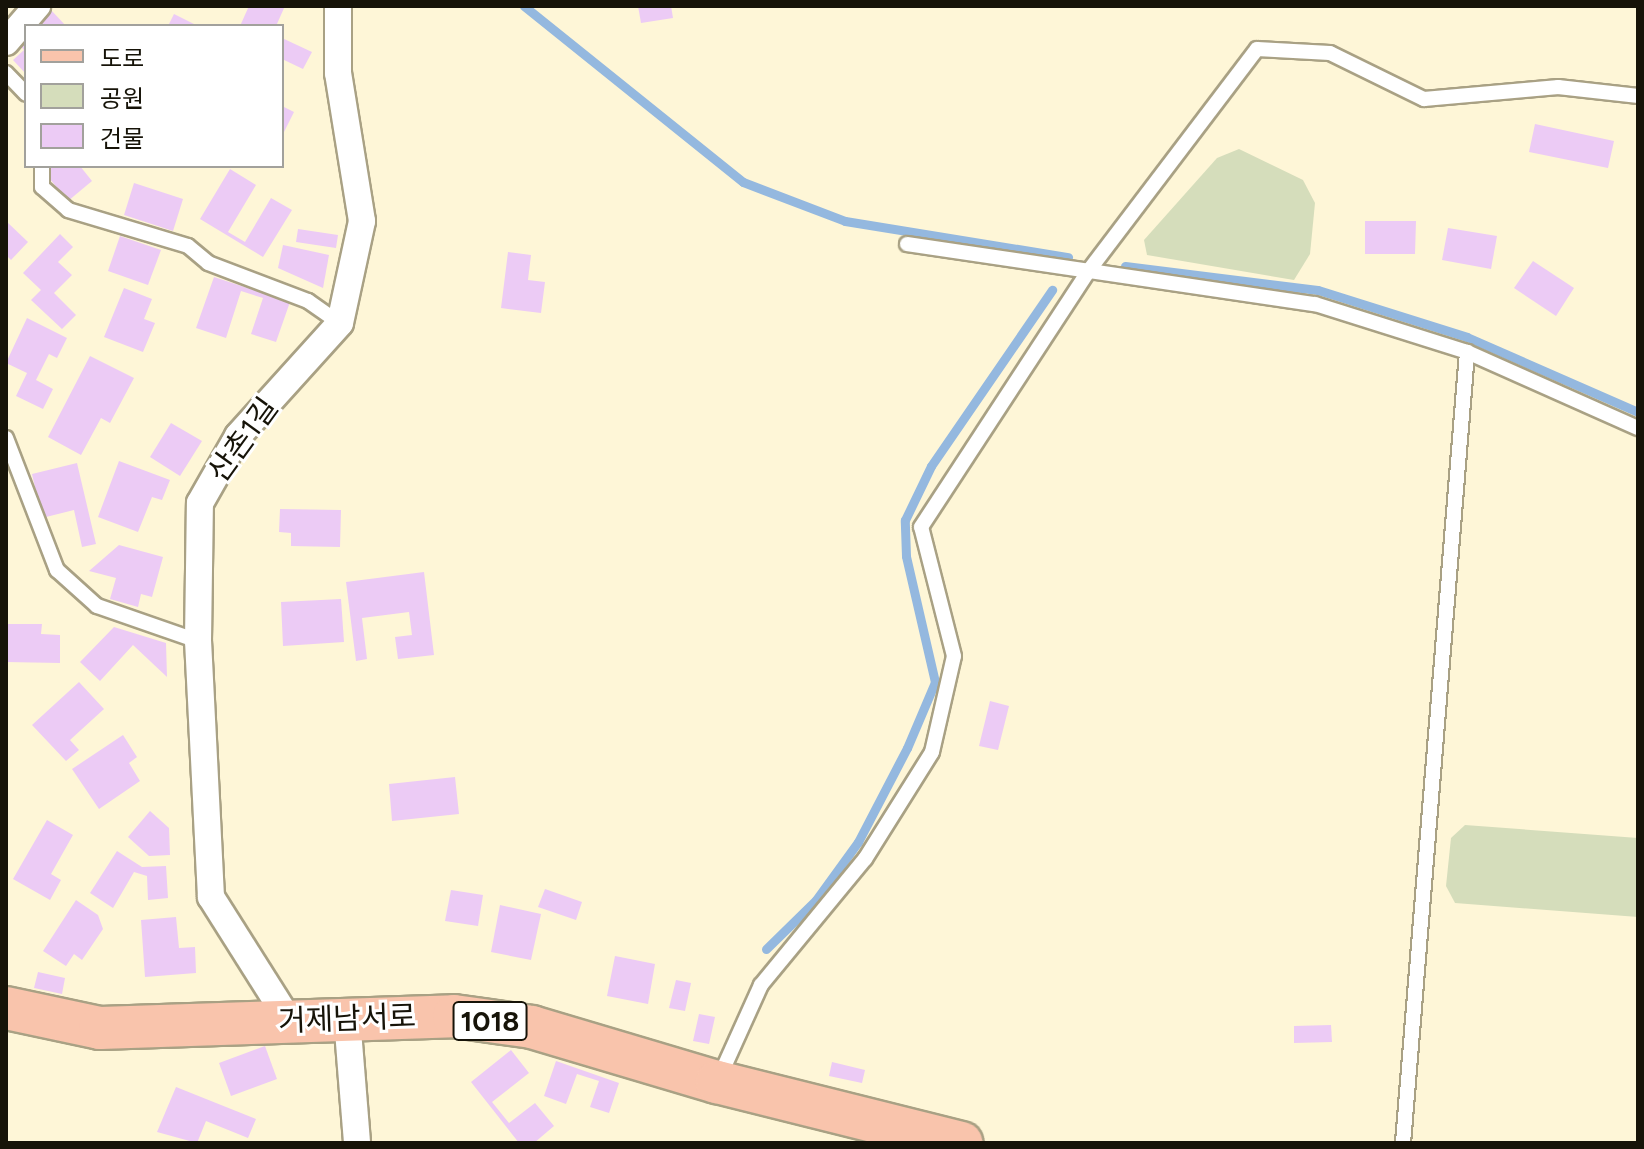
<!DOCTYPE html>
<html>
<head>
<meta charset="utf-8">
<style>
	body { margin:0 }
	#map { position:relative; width:1644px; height:1149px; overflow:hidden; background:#fef6d7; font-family:Figtree,"Noto Sans KR",sans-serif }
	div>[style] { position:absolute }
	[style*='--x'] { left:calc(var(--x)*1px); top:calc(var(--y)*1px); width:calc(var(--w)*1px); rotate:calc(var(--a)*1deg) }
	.green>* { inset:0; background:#d5ddbb }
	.stream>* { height:9px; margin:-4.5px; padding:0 4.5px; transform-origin:4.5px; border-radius:4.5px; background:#94b8df }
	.building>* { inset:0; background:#eccbf5 }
	.roads { filter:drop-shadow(2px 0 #a9a184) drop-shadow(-2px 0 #a9a184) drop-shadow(0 2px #a9a184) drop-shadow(0 -2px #a9a184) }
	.lane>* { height:14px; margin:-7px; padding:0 7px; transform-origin:7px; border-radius:7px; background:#fff }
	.street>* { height:26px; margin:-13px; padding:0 13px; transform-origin:13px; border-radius:13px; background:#fff }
	.primary>* { height:42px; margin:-21px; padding:0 21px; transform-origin:21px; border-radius:21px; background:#f9c4ac }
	span { translate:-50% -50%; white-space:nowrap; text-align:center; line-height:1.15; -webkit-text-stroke:6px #fff; paint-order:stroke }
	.shield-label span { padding:2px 6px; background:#fff; border:2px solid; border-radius:6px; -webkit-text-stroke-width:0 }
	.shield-label { font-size:28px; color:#161308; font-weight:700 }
	.street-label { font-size:30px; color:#161308 }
	.frame { position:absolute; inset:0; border:8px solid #161308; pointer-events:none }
	.legend { position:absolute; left:24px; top:24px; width:260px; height:144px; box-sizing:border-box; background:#fff; border:2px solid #a2a19c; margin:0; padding:10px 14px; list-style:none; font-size:24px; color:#161308 }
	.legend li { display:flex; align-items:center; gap:16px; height:40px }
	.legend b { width:40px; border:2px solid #a2a19c }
</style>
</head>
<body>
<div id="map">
	<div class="green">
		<div style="clip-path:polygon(1239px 149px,1303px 180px,1315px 203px,1310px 254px,1294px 280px,1147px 255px,1144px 240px,1217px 158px)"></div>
		<div style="clip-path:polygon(1465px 825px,1638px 838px,1638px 917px,1455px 903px,1446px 886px,1451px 838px)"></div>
	</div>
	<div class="stream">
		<div style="--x:524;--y:6;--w:281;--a:38.8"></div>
		<div style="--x:743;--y:182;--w:109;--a:20.9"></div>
		<div style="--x:845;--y:221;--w:226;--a:9.2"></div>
		<div style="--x:1125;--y:266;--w:194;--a:7.1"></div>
		<div style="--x:1318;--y:290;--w:156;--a:17.5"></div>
		<div style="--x:1467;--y:337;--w:187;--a:23.7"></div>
		<div style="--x:766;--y:949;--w:70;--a:-44.4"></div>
		<div style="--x:816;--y:900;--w:72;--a:-54.1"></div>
		<div style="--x:858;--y:842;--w:106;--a:-62.5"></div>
		<div style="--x:907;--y:748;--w:72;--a:-67"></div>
		<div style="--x:935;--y:682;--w:129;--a:-103"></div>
		<div style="--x:906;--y:556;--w:36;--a:-92"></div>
		<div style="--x:905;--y:520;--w:60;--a:-64.3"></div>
		<div style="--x:931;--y:466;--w:214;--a:-55.5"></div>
	</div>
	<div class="building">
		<div style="clip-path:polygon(249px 6px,285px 6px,276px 26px,240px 26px)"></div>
		<div style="clip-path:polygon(638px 6px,671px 6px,673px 18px,641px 23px)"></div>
		<div style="clip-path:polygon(51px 10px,66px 26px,34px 26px)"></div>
		<div style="clip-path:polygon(174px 14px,198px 26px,168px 26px)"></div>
		<div style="clip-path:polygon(26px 33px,26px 74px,13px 60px,24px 50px,17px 42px)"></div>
		<div style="clip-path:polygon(282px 38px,312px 52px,303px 69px,282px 59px)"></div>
		<div style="clip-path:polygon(282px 106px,294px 112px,282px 136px)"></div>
		<div style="clip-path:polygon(1535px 124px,1614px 141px,1608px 168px,1529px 152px)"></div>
		<div style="clip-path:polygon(49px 166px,80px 166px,92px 181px,68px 201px,49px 178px)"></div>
		<div style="clip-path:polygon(230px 169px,256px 185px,228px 232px,245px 242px,271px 198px,292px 210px,263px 257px,200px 219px)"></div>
		<div style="clip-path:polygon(134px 183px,183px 199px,173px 231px,124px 215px)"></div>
		<div style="clip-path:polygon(6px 221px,28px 242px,11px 260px,6px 255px)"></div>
		<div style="clip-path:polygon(1365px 221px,1416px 221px,1415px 254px,1365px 254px)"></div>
		<div style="clip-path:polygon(1448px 228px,1497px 236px,1491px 269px,1442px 260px)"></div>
		<div style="clip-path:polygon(298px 229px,338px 235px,336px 248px,296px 242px)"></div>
		<div style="clip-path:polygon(60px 234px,73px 247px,58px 262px,72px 275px,54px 293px,76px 315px,62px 329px,31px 300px,41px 290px,23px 273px)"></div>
		<div style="clip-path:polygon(120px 236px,161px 250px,148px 285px,108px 271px)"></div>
		<div style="clip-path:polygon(283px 245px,329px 255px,323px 288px,278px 268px)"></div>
		<div style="clip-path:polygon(508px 252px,531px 255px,528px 280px,545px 282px,541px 313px,501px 308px)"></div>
		<div style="clip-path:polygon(1533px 261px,1574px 288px,1556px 316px,1514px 288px)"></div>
		<div style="clip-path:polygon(214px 277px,290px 302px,276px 342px,251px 334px,263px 298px,241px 291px,226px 338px,196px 328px)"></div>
		<div style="clip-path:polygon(124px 288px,152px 299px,144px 319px,155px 323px,143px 352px,104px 337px)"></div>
		<div style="clip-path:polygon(27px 318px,67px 338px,57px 358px,49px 354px,36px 380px,53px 389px,43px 409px,16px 396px,27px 373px,6px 363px)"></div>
		<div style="clip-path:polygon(90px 356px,134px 378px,110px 423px,101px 418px,81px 455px,48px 437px)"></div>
		<div style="clip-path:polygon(171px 423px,202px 441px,180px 476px,150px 457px)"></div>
		<div style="clip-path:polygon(119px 461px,170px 480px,162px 500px,152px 497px,138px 532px,98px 517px)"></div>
		<div style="clip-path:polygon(77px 463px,96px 544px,82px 547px,74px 510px,42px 518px,32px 474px)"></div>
		<div style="clip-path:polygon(280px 509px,341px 510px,340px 547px,291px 546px,291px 533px,279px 532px)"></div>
		<div style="clip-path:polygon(119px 545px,163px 557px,152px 597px,141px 594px,138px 607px,110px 599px,116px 578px,89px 571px)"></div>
		<div style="clip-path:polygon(424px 572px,434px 655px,398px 659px,395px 637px,412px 635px,409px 612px,362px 618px,367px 659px,356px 661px,346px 582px)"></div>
		<div style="clip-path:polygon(341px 599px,344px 642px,283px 646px,281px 602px)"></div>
		<div style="clip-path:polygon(6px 624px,42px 624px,41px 634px,60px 635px,60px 663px,6px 662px)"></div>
		<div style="clip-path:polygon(114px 627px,166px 643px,167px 677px,133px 645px,100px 681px,80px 662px)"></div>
		<div style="clip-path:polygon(79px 682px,104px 709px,70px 740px,79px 750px,66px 761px,32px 725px)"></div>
		<div style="clip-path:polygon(990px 701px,1009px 706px,998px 750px,979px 746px)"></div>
		<div style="clip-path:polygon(123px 735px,137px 757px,129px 763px,140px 781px,99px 809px,72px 769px)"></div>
		<div style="clip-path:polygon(455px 777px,459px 814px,392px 821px,389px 784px)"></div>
		<div style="clip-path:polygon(150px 811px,169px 828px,170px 855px,149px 856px,128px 837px)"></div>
		<div style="clip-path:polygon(47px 820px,73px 835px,51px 874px,61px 880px,50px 900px,13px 879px)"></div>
		<div style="clip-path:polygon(117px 851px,142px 867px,166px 866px,168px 898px,148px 900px,147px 876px,134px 872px,113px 908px,90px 893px)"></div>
		<div style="clip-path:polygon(545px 889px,582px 902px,576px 920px,538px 907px)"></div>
		<div style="clip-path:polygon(451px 890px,483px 895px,478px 926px,445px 921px)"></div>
		<div style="clip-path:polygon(76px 900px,98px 915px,103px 929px,82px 960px,74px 954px,66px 966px,43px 951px)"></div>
		<div style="clip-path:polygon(500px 905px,541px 914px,531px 960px,491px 952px)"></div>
		<div style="clip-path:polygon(176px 917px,179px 948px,195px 947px,196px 973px,145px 977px,141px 920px)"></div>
		<div style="clip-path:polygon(615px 956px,655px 964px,648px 1004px,607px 996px)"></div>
		<div style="clip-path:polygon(38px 972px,65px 978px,62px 994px,34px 988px)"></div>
		<div style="clip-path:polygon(676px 980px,691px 983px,685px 1011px,669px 1008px)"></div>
		<div style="clip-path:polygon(699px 1014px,715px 1017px,709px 1044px,693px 1041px)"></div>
		<div style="clip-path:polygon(1331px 1025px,1332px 1042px,1294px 1043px,1294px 1026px)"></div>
		<div style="clip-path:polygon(265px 1046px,277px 1079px,231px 1096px,219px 1063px)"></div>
		<div style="clip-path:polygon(511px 1050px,529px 1073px,492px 1102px,509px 1123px,535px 1103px,554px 1126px,534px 1143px,519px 1143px,471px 1082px)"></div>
		<div style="clip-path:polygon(556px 1061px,619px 1083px,609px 1113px,590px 1107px,599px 1081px,577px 1074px,566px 1104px,544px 1096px)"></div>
		<div style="clip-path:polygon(832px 1062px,865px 1070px,862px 1083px,829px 1076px)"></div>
		<div style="clip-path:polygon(176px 1087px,256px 1119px,248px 1138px,206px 1121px,197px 1143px,157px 1132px)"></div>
	</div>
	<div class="roads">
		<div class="lane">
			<div style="--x:6;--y:73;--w:29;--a:46"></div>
			<div style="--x:42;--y:166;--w:21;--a:90"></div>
			<div style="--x:42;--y:187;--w:35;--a:41"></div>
			<div style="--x:68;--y:210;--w:125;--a:16.7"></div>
			<div style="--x:188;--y:246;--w:26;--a:40"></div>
			<div style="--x:208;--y:263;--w:107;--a:20.8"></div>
			<div style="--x:308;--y:301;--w:39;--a:35"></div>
			<div style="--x:907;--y:244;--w:412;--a:8.4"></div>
			<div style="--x:1315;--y:304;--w:159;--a:17.5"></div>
			<div style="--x:1467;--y:352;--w:187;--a:24"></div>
			<div style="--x:6;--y:438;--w:142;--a:68.9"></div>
			<div style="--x:57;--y:570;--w:54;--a:42"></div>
			<div style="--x:97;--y:606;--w:107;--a:19.1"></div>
			<div style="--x:719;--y:1078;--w:102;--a:-65.7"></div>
			<div style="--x:761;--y:985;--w:163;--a:-50.5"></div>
			<div style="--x:865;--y:859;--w:126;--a:-57.9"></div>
			<div style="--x:932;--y:752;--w:98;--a:-77.1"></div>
			<div style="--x:954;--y:656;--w:133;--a:-104.3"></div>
			<div style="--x:921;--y:527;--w:303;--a:-56.8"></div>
			<div style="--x:1087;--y:273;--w:281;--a:-52.8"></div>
			<div style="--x:1257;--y:49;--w:73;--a:3.1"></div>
			<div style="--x:1330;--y:53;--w:105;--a:26.1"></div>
			<div style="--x:1424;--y:99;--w:135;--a:-5.1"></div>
			<div style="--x:1558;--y:87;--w:81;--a:6.4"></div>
			<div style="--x:1403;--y:1143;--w:794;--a:-85.37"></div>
		</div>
		<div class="street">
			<div style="--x:6;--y:42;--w:48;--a:-49.3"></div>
			<div style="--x:347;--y:1018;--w:125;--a:85.4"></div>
			<div style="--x:290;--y:1022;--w:148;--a:-122.3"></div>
			<div style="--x:211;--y:897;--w:256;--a:-92.9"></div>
			<div style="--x:198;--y:641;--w:138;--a:-89.2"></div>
			<div style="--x:200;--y:503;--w:77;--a:-60.4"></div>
			<div style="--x:238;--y:436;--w:152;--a:-47.9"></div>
			<div style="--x:340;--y:323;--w:104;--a:-77.8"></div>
			<div style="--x:362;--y:221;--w:150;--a:-99.2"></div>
			<div style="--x:338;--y:73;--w:67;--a:-90"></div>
		</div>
		<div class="primary">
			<div style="--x:6;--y:1008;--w:96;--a:12"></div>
			<div style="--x:100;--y:1028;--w:354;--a:-1.9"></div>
			<div style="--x:454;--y:1016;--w:79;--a:8"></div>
			<div style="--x:532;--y:1027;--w:193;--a:16.6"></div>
			<div style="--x:717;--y:1082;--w:252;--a:14"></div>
		</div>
	</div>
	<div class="shield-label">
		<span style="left:490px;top:1021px">1018</span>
	</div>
	<div class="street-label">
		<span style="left:243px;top:440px;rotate:-54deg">산촌1길</span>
		<span style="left:347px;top:1019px;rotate:-2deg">거제남서로</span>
	</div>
	<div class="frame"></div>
	<ul class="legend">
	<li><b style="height:10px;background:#f9c4ac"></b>도로</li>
	<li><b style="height:22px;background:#d5ddbb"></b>공원</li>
	<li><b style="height:22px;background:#eccbf5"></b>건물</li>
	</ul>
</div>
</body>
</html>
